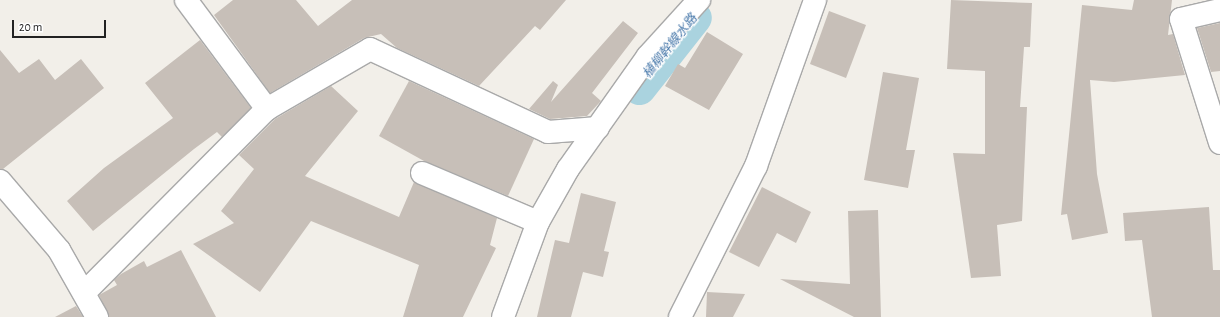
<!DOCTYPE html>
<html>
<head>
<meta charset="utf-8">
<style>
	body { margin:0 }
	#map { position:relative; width:1220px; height:317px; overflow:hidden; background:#f2efe9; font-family:"Alegreya Sans","Noto Sans JP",sans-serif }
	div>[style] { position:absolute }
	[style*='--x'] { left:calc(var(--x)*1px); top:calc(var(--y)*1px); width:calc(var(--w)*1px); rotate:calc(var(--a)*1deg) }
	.canal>* { height:33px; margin:-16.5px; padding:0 16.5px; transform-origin:16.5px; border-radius:16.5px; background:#aad3df }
	.building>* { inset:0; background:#c7bfb8 }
	.roads { filter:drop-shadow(1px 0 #a9a9a9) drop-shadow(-1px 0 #a9a9a9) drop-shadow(0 1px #a9a9a9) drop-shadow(0 -1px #a9a9a9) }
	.street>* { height:22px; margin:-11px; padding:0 11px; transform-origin:11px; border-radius:11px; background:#fff }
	span { translate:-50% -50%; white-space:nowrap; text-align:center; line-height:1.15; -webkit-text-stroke:3px #fff; paint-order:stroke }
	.water-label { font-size:13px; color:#4a7aab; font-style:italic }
	.scale { position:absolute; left:12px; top:20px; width:94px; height:18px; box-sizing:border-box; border:2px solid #222; border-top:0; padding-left:5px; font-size:12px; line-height:14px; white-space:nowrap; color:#222; -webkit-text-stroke:3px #fff; paint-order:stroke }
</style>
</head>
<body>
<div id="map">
	<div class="canal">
		<div style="--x:639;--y:88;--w:90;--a:-51.7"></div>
	</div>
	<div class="building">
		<div style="clip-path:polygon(233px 0,296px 0,318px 26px,352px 0,566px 0,540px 30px,535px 26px,479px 86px,397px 48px,381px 34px,364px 38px,270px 93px,214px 15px)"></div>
		<div style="clip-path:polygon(951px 0,1032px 3px,1030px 47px,1024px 47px,1020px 107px,1027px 107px,1022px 221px,997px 225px,1001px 276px,971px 278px,953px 153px,985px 154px,985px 71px,947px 69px)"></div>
		<div style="clip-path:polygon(1134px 0,1172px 0,1168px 35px,1173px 34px,1185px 75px,1114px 82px,1090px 80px,1097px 174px,1108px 233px,1072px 240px,1067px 214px,1061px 215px,1082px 5px,1132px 10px)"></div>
		<div style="clip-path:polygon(829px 11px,866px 25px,846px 78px,810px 64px)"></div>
		<div style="clip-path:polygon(623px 21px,638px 33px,592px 93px,601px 101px,587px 116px,550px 119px,529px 109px,553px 81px,558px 85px,551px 102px)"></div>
		<div style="clip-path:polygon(1220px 23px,1220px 71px,1211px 72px,1197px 28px)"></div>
		<div style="clip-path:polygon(707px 32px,743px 54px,709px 110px,665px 86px,678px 64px,685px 68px)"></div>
		<div style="clip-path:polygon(200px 40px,251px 108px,222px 137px,217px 132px,194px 149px,93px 231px,67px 201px,104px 168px,173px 118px,145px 83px)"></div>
		<div style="clip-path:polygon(0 50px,19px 73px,39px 59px,55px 80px,81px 59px,104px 88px,3px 169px,0 169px)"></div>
		<div style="clip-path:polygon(883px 72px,919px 78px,906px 150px,915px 150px,908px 188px,864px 180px)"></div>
		<div style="clip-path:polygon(409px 81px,534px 139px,508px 196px,424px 161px,379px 136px)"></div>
		<div style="clip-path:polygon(331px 86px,358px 111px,305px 176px,399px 217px,414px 182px,497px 218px,490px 245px,496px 248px,463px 317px,403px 317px,419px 265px,311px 221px,260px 292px,193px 244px,234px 223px,221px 211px,254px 169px,239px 155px,275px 119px)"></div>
		<div style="clip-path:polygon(762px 187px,811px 212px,796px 243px,777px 233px,759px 267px,729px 252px)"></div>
		<div style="clip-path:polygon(581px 193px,616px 202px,604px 251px,609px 252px,603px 277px,583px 272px,571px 317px,537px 317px,555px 240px,569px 243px)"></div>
		<div style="clip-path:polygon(1209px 207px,1213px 270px,1220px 270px,1220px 317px,1152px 317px,1142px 240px,1125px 241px,1123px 213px)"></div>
		<div style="clip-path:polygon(878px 210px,881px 317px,854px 317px,780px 279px,850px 284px,848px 211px)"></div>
		<div style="clip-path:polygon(181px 250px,216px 317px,109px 317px,99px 295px,117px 285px,114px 280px,121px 274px,144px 261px,147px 267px)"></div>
		<div style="clip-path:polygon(707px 292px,745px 294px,733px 317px,706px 317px)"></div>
		<div style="clip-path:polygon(76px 306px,83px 317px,55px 317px)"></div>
	</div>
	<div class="roads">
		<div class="street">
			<div style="--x:186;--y:0;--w:136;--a:53.4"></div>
			<div style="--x:1220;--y:10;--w:40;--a:167"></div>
			<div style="--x:1181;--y:19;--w:130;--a:72.5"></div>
			<div style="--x:422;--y:173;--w:126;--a:22.9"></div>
			<div style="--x:0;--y:181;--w:91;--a:49.5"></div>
			<div style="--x:59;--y:250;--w:77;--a:60.4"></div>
			<div style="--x:84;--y:293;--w:260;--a:-45.2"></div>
			<div style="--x:267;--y:109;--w:119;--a:-30.2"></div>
			<div style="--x:370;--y:49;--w:196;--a:25"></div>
			<div style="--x:548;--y:132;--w:50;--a:-4.6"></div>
			<div style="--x:503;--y:317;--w:101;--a:-69.8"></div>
			<div style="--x:538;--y:222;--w:61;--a:-60.5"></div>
			<div style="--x:568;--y:169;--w:138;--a:-54.7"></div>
			<div style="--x:648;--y:56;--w:76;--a:-47.7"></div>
			<div style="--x:680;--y:317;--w:169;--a:-63.3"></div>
			<div style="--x:756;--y:166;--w:176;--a:-70.4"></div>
		</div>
	</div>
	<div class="water-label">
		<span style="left:671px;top:47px;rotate:-51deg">植柳幹線水路</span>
	</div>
	<div class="scale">20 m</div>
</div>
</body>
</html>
